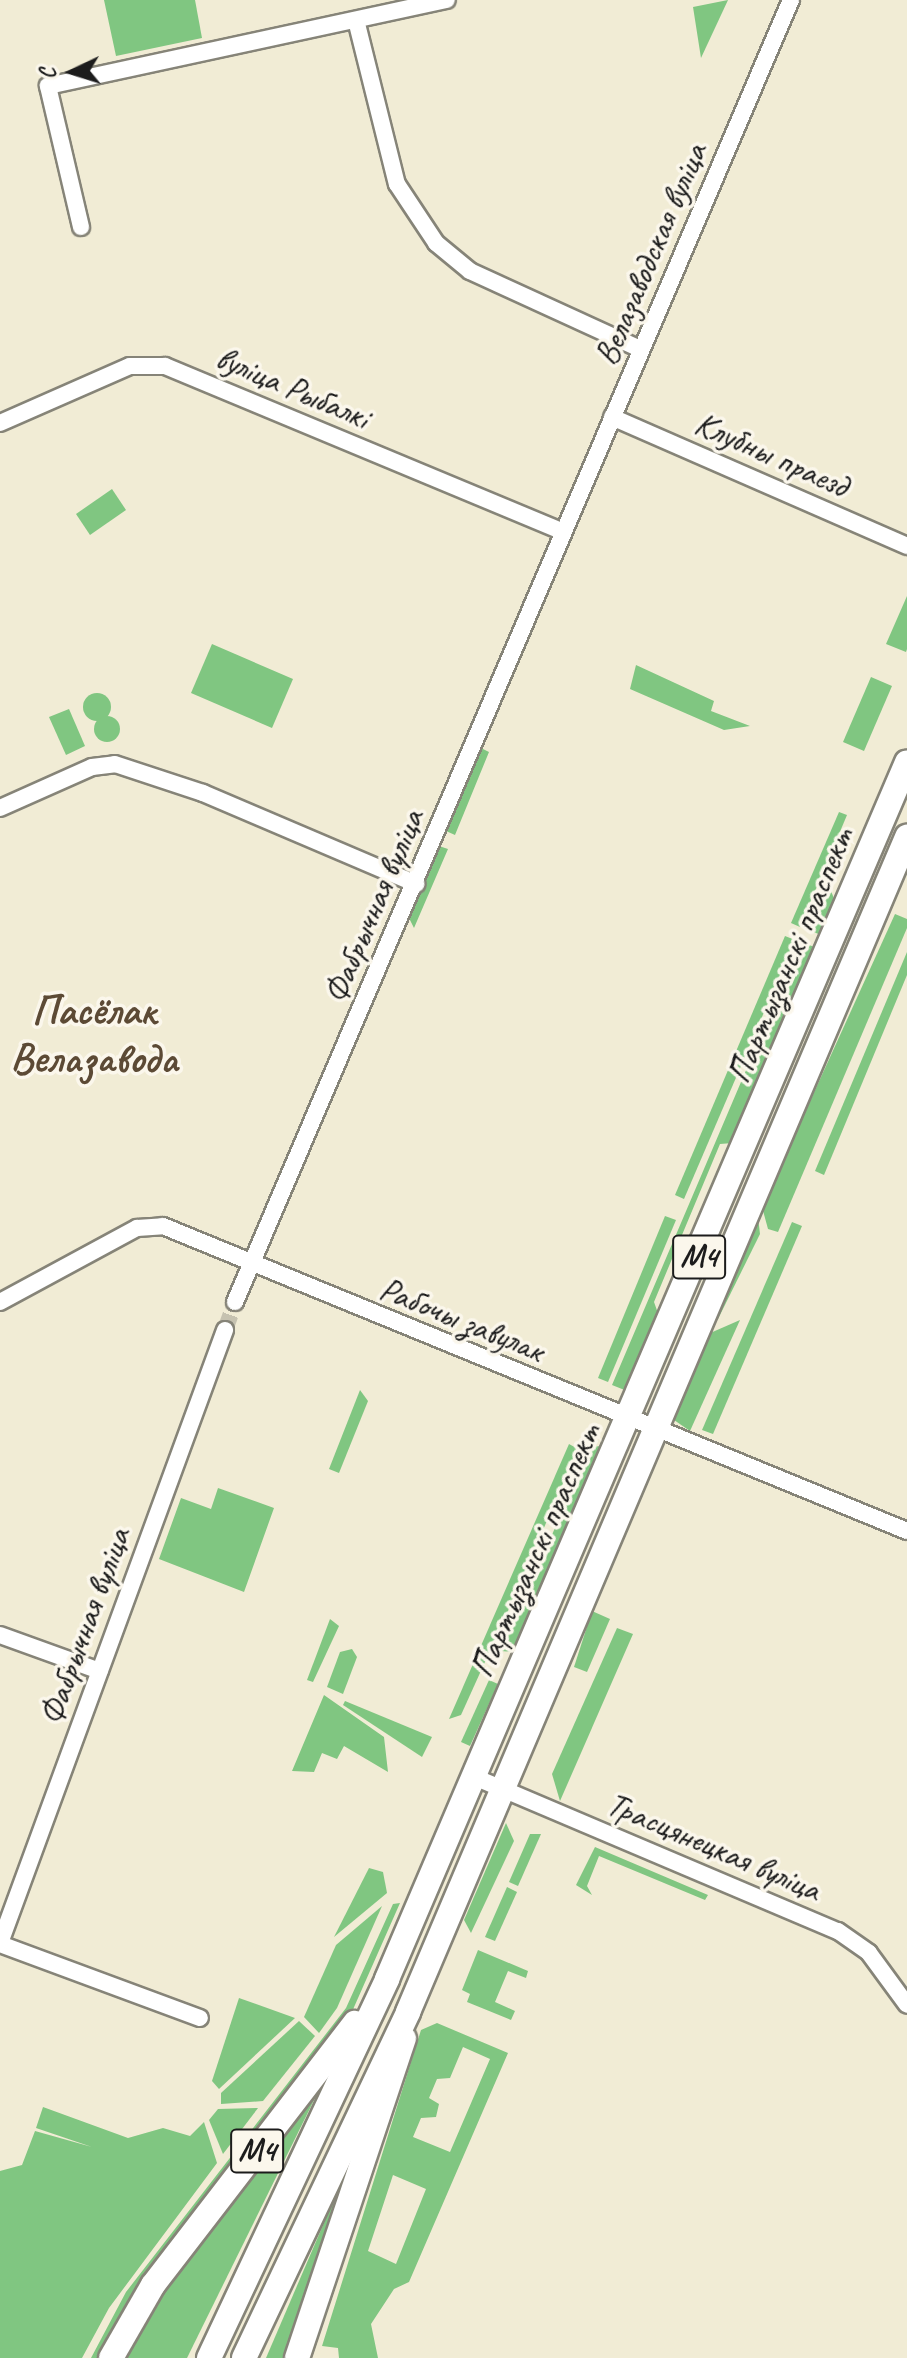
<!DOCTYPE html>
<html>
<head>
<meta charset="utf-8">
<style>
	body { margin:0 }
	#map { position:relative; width:907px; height:2358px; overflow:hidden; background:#f1ecd5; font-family:Caveat,sans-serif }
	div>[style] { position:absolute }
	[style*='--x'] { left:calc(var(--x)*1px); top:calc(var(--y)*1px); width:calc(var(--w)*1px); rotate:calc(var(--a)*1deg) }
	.green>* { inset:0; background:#80c681 }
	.round { border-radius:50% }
	.minor-tunnel>* { height:16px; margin-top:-8px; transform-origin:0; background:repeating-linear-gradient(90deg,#c6c2b0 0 16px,transparent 0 24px) }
	.roads { filter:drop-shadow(2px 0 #868478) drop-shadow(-2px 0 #868478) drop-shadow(0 2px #868478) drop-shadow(0 -2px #868478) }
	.minor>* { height:16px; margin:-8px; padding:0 8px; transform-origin:8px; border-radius:8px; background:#fff }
	.primary>* { height:24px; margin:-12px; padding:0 12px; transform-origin:12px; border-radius:12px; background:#fff }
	span { translate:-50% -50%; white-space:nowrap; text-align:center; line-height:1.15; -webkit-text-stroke:7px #fbf7ec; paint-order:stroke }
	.shield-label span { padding:2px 6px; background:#fbf7ec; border:2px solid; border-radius:6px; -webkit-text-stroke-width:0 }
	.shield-label { font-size:32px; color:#1c1c1c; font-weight:700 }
	.street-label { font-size:34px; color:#1c1c1c }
	.district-label { font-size:42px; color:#5c4a35; font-weight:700 }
	.north { position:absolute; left:32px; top:32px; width:80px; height:80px; -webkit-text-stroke:6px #fbf7ec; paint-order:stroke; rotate:266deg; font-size:22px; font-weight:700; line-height:32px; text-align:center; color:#1c1c1c }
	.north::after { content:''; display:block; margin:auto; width:28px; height:36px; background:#1c1c1c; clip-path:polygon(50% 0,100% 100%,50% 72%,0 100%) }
</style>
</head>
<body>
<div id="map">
	<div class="green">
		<div style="clip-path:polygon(104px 0,195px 0,202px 38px,116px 56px)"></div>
		<div style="clip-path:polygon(728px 0,701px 58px,693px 7px)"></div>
		<div style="clip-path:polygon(112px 489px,126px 510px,90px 535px,76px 514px)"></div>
		<div style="clip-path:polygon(907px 596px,907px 649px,906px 652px,886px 644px)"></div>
		<div style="clip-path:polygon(212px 644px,293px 679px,272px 728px,191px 693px)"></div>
		<div style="clip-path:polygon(636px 665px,714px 701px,711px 711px,750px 726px,724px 730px,630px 689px)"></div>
		<div style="clip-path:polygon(871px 677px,892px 686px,864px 751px,843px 742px)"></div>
		<div class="round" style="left:83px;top:693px;width:28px;height:28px"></div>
		<div style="clip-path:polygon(69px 709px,85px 746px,66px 755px,49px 717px)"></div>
		<div class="round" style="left:94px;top:716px;width:26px;height:26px"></div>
		<div style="clip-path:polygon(479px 747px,489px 752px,455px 835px,446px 831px,439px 846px,448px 849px,414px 928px,409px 918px)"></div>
		<div style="clip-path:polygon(839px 812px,847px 815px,800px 927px,791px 923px)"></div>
		<div style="clip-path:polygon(822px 891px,831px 891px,835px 901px,821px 935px,806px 929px)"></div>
		<div style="clip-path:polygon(895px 914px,907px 919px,907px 928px,778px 1232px,768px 1229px,762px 1207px)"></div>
		<div style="clip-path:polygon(785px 936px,795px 940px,684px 1199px,675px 1195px)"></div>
		<div style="clip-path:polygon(801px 941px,816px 948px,733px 1143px,720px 1144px,654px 1302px,659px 1316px,627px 1391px,612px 1385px)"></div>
		<div style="clip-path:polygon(907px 952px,907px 975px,824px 1175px,815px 1171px)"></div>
		<div style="clip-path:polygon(665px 1216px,676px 1220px,608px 1382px,598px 1378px)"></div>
		<div style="clip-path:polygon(758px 1217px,760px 1234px,718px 1319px,716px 1317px)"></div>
		<div style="clip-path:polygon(792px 1222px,802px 1226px,713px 1434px,702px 1430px)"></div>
		<div style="clip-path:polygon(740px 1320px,690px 1431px,674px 1420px,708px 1334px)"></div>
		<div style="clip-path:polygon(360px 1390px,368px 1401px,339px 1473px,329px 1469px)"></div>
		<div style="clip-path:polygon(569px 1444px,578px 1449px,508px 1611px,461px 1715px,449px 1719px)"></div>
		<div style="clip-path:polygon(604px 1445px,512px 1652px,501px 1651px,590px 1448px)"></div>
		<div style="clip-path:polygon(218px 1488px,274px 1508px,244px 1592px,159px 1559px,181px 1498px,211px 1509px)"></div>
		<div style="clip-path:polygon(592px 1611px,610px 1619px,587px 1672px,574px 1667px)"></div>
		<div style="clip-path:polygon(330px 1619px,339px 1626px,313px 1682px,307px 1680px)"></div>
		<div style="clip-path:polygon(617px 1628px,633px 1634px,560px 1801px,552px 1774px)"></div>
		<div style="clip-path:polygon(352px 1649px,357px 1657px,343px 1694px,327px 1687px,340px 1652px)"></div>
		<div style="clip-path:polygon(489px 1680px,498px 1684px,470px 1746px,461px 1742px)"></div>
		<div style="clip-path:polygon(324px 1695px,384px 1737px,388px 1772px,344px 1746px,337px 1759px,322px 1753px,314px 1772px,292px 1771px)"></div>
		<div style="clip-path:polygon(345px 1701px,432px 1737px,422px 1757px,343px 1705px)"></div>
		<div style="clip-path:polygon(506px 1823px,514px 1841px,471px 1933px,464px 1920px)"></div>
		<div style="clip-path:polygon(530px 1834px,541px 1834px,518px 1886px,509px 1882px)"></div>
		<div style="clip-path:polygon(595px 1847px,708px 1895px,705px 1900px,599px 1856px,587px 1886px,592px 1895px,576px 1885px)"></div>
		<div style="clip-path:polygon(369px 1868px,383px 1872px,387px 1893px,334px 1937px)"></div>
		<div style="clip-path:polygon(507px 1887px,517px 1892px,495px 1941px,485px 1937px)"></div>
		<div style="clip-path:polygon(400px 1903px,351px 2014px,101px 2358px,91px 2358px,126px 2292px,346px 2008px,393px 1904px)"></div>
		<div style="clip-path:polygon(382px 1906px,337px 2008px,319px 2033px,304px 2017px,336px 1945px)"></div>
		<div style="clip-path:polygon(478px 1950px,528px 1971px,526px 1978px,508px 1971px,495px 2002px,515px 2011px,511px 2020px,467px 2002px,470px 1994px,462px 1990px)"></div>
		<div style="clip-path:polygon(239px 1998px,295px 2018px,219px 2089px,212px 2081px)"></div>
		<div style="clip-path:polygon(299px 2021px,315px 2036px,263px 2101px,221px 2104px,221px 2093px)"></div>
		<div style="clip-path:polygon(evenodd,437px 2023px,508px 2053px,409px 2282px,394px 2289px,371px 2324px,378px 2358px,339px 2358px,338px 2348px,322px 2346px,421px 2030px,437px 2023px,463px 2047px,490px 2059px,450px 2152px,413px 2137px,421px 2118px,436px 2117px,439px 2104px,429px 2098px,437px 2079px,450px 2078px,463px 2047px,437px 2023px,393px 2175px,426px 2189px,396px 2264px,368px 2251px,393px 2175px)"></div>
		<div style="clip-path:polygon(321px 2086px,187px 2358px,121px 2358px,140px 2316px)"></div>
		<div style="clip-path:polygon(43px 2107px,128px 2138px,163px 2128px,190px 2136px,204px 2122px,217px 2163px,109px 2308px,82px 2358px,0 2358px,0 2171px,22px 2165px,35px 2131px,92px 2147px,36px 2128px)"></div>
		<div style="clip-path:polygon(258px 2108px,223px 2154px,209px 2120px,218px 2109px)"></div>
		<div style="clip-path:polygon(357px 2146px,287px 2358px,266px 2358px)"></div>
	</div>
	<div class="minor-tunnel">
		<div style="--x:225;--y:1330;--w:30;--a:-70"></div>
	</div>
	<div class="roads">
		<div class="minor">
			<div style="--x:356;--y:20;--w:169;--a:76"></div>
			<div style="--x:397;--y:184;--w:71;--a:56.5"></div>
			<div style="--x:436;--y:243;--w:44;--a:39.5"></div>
			<div style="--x:470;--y:271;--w:187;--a:24.6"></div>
			<div style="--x:81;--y:227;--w:145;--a:-103.2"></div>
			<div style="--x:48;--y:86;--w:408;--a:-12.2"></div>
			<div style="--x:612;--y:417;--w:322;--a:23.6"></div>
			<div style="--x:0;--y:423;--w:142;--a:-23.7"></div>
			<div style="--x:130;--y:366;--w:35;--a:0"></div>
			<div style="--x:165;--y:366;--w:430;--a:22.6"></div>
			<div style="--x:0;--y:808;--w:101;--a:-24"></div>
			<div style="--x:92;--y:767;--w:23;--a:-7"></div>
			<div style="--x:115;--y:764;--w:93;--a:18.2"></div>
			<div style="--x:203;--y:793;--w:232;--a:23.1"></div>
			<div style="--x:0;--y:1302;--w:156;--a:-28.4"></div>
			<div style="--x:137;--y:1228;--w:26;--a:-4"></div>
			<div style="--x:163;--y:1226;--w:804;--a:22.29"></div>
			<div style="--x:235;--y:1302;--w:1416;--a:-66.88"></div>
			<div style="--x:0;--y:1635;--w:106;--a:19.8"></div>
			<div style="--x:472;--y:1776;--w:397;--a:23"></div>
			<div style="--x:838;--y:1931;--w:38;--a:35"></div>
			<div style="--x:869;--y:1953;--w:64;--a:53.8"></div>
			<div style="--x:0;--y:1943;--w:653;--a:-69.84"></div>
			<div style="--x:0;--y:1944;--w:213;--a:20.3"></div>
		</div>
		<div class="primary">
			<div style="--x:111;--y:2358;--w:84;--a:-60.1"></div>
			<div style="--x:153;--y:2285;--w:331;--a:-52.4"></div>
			<div style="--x:209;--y:2358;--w:419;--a:-64.8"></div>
			<div style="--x:387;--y:1979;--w:1323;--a:-66.86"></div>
			<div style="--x:244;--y:2358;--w:383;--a:-64.6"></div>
			<div style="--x:408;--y:2012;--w:1277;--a:-66.99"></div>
			<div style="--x:297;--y:2358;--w:337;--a:-71.5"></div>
		</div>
	</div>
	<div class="shield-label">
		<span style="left:699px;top:1257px">М4</span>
		<span style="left:257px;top:2151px">М4</span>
	</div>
	<div class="street-label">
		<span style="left:650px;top:254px;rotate:-67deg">Велазаводская вуліца</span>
		<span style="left:293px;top:387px;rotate:23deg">вуліца Рыбалкі</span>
		<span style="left:772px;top:454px;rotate:24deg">Клубны праезд</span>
		<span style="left:373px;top:906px;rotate:-67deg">Фабрычная вуліца</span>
		<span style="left:790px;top:955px;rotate:-67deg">Партызанскі праспект</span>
		<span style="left:462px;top:1319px;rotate:22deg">Рабочы завулак</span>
		<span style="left:535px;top:1550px;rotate:-66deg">Партызанскі праспект</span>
		<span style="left:84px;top:1626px;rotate:-70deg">Фабрычная вуліца</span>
		<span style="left:714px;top:1846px;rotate:23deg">Трасцянецкая вуліца</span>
	</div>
	<div class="district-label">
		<span style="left:94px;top:1035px">Пасёлак<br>Велазавода</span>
	</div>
	<div class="north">С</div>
</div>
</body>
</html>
